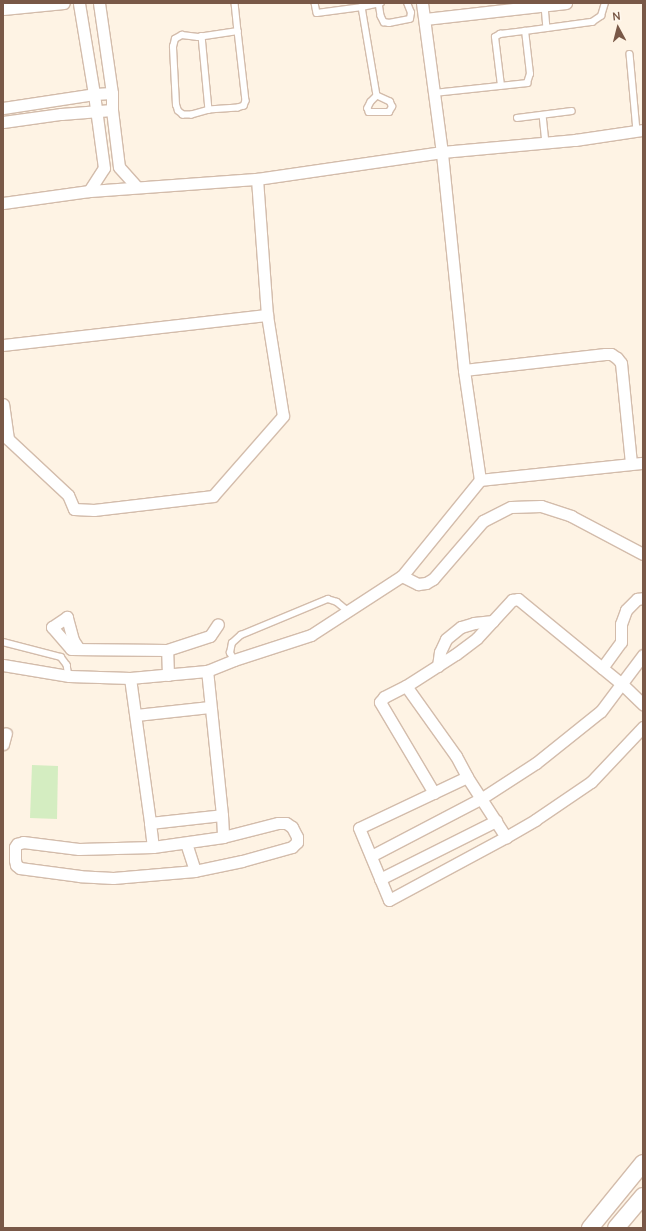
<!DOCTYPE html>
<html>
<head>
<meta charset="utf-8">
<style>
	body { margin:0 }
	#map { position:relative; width:646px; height:1231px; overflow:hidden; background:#fef3e4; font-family:Manrope,sans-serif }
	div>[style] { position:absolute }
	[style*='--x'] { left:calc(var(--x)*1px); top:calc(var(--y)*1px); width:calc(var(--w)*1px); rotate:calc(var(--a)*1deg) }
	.green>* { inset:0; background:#d4edc1 }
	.roads { filter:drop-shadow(1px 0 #d3bcab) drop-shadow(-1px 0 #d3bcab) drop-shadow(0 1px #d3bcab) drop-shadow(0 -1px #d3bcab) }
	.service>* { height:5.5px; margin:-2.75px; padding:0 2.75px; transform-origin:2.75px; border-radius:2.75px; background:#fff }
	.minor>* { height:11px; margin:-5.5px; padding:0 5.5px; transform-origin:5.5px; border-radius:5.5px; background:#fff }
	.secondary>* { height:16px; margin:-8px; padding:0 8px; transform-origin:8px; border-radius:8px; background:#fff }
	span { translate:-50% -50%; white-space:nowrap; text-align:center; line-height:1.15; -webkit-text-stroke:4px #fff7ec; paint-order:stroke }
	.frame { position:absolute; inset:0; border:4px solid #795847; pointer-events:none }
	.north { position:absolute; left:598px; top:8px; width:40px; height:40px; -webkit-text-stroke:3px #fff7ec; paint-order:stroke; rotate:353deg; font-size:11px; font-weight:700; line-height:16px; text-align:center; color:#795847 }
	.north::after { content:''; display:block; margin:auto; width:14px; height:18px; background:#795847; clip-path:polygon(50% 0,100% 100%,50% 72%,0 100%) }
</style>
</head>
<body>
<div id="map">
	<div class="green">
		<div style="clip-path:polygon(32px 765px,58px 766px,57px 819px,30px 818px)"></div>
	</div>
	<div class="roads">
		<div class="service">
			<div style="--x:235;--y:3;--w:28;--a:84"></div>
			<div style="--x:238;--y:31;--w:70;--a:83.5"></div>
			<div style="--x:246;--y:101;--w:5;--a:112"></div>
			<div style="--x:244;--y:106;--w:6;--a:162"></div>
			<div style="--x:238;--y:108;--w:29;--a:176"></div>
			<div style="--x:209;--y:110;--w:18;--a:164"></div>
			<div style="--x:192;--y:115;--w:9;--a:180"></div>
			<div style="--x:183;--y:115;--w:6;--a:-141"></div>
			<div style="--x:178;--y:111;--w:6;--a:-108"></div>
			<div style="--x:176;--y:105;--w:58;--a:-93"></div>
			<div style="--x:173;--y:47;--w:8;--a:-76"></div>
			<div style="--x:175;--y:39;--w:8;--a:-30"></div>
			<div style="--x:182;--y:35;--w:16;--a:7"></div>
			<div style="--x:198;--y:37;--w:40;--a:-8.5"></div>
			<div style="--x:315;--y:3;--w:10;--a:79"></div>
			<div style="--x:317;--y:13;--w:45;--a:-7.6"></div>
			<div style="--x:362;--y:7;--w:19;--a:-12"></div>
			<div style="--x:379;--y:3;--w:13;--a:81"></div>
			<div style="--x:381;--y:16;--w:7;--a:63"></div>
			<div style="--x:384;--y:22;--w:5;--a:11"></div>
			<div style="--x:389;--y:23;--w:21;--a:-11"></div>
			<div style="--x:410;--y:19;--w:6;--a:-81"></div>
			<div style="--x:411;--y:13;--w:11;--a:-112"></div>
			<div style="--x:545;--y:6;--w:22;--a:85"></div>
			<div style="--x:362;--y:7;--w:90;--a:80.4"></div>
			<div style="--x:377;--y:96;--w:8;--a:135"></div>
			<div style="--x:371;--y:102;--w:7;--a:117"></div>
			<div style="--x:368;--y:108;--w:4;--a:76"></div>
			<div style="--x:369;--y:112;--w:20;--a:0"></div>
			<div style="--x:389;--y:112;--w:6;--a:-59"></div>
			<div style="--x:392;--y:107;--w:5;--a:-112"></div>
			<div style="--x:390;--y:102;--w:14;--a:-155"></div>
			<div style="--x:202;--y:36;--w:74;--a:84.6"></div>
			<div style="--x:630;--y:54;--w:77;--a:84.8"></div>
			<div style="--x:501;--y:86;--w:49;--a:-97"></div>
			<div style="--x:495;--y:37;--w:6;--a:-31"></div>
			<div style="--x:500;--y:34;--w:25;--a:-7"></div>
			<div style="--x:434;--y:93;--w:94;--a:-6.1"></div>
			<div style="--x:527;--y:83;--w:9;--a:-72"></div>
			<div style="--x:530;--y:74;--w:43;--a:-96.6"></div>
			<div style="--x:525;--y:31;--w:68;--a:-7.7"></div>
			<div style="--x:592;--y:22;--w:11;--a:-34"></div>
			<div style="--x:601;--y:16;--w:14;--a:-73"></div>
			<div style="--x:543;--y:115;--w:28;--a:84"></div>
			<div style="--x:517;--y:118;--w:55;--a:-7.3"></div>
			<div style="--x:3;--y:642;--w:60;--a:14.5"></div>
			<div style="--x:61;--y:657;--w:10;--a:53"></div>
			<div style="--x:67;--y:665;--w:11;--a:80"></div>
			<div style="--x:234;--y:660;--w:8;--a:-120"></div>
			<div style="--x:230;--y:653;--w:10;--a:-79"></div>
			<div style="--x:232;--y:643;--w:12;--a:-42"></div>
			<div style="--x:241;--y:635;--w:94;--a:-22.5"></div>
			<div style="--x:328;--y:599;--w:9;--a:18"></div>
			<div style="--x:337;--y:602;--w:14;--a:39"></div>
		</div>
		<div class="minor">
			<div style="--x:99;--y:3;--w:91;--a:81.8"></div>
			<div style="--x:112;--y:93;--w:17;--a:90"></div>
			<div style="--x:112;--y:110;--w:57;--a:83"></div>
			<div style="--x:119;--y:167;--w:27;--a:48"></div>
			<div style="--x:422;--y:3;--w:150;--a:82.4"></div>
			<div style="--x:442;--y:152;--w:134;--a:-5.2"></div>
			<div style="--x:575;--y:140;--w:69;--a:-8.4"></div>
			<div style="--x:3;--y:9;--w:61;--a:-5.6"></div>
			<div style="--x:425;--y:19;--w:142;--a:-6.5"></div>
			<div style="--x:3;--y:108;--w:92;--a:-8.7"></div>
			<div style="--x:94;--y:94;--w:92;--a:-99.4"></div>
			<div style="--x:3;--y:122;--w:59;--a:-7.9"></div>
			<div style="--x:61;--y:114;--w:51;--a:-4.5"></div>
			<div style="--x:89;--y:191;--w:27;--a:-57"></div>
			<div style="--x:104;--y:168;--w:75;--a:-97.7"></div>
			<div style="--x:94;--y:94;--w:18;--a:-3"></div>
			<div style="--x:3;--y:203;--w:87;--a:-7.9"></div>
			<div style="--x:89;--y:191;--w:168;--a:-4.1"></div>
			<div style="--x:257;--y:179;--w:136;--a:85.8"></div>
			<div style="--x:267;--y:315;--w:102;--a:81"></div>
			<div style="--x:283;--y:416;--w:106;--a:131.2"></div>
			<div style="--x:213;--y:496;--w:120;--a:173.3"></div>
			<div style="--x:94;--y:510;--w:20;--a:-177"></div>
			<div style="--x:74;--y:509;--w:15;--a:-113"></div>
			<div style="--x:68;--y:495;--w:82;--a:-137"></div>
			<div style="--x:8;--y:439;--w:35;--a:-98"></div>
			<div style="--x:3;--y:345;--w:266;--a:-6.5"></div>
			<div style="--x:464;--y:370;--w:142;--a:-6.5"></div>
			<div style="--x:605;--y:354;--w:6;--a:0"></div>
			<div style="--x:611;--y:354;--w:7;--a:34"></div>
			<div style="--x:617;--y:358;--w:6;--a:51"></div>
			<div style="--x:621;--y:363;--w:100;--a:84.3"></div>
			<div style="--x:480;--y:480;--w:164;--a:-6"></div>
			<div style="--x:402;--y:576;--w:18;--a:27"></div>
			<div style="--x:418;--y:584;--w:8;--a:-7"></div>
			<div style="--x:426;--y:583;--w:8;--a:-30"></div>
			<div style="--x:433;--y:579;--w:77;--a:-49.2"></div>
			<div style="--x:483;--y:521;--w:31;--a:-27"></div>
			<div style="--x:511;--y:507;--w:30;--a:-2"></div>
			<div style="--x:541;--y:506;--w:32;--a:18"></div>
			<div style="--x:571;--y:516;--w:81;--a:27.8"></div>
			<div style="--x:79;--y:649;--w:11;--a:-124"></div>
			<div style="--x:73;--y:640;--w:24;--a:-105"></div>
			<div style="--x:67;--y:617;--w:18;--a:146"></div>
			<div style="--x:52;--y:627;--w:29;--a:49"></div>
			<div style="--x:71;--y:649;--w:96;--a:0.6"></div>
			<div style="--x:3;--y:665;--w:67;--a:9.5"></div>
			<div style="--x:69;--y:676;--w:61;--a:1.9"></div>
			<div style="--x:130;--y:678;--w:77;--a:-5.2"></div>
			<div style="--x:207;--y:671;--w:29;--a:-22"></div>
			<div style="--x:234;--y:660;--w:81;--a:-18"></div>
			<div style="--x:311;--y:635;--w:108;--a:-33"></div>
			<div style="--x:402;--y:576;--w:124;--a:-50.9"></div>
			<div style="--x:480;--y:480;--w:111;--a:-98.3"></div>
			<div style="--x:464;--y:370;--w:219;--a:-95.8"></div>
			<div style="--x:442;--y:152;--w:187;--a:171.7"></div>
			<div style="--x:438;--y:666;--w:14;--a:-82"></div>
			<div style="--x:440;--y:652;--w:14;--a:-65"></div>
			<div style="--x:446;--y:639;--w:19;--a:-39"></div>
			<div style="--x:461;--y:627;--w:14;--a:-17"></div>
			<div style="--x:474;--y:623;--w:19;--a:-6"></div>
			<div style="--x:602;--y:668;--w:32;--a:-54"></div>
			<div style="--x:621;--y:642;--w:18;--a:-90"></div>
			<div style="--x:621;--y:624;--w:15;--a:-70"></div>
			<div style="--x:626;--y:610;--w:16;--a:-45"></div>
			<div style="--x:637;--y:599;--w:6;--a:-9"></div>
			<div style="--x:168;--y:675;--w:25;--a:-92"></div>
			<div style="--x:167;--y:650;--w:45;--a:-18"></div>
			<div style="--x:210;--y:636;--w:14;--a:-56"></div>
			<div style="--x:130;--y:678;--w:146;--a:82.1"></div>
			<div style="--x:150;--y:823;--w:72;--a:-6.3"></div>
			<div style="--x:222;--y:815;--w:145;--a:-95.9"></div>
			<div style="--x:406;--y:686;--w:86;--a:54.5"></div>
			<div style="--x:456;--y:756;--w:24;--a:62"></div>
			<div style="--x:467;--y:777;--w:72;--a:57"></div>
			<div style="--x:506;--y:837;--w:34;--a:-30"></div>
			<div style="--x:535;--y:820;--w:68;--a:-34.2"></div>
			<div style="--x:591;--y:782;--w:76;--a:-46.6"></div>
			<div style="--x:136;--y:715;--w:74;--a:-6.2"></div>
			<div style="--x:3;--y:744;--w:11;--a:-75"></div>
			<div style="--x:467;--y:777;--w:119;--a:154.7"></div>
			<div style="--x:359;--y:828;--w:78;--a:67.4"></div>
			<div style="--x:389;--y:900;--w:133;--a:-28.3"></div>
			<div style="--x:434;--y:793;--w:106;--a:-120.7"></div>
			<div style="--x:380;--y:702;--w:6;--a:-51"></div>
			<div style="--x:384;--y:697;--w:25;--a:-27"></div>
			<div style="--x:406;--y:686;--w:59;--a:-32.6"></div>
			<div style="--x:456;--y:654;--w:26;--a:-37"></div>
			<div style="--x:477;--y:638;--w:52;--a:-47.4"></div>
			<div style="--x:512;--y:600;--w:6;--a:-9"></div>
			<div style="--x:518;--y:599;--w:136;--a:39.3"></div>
			<div style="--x:623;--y:685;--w:28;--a:44"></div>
			<div style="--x:222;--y:815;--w:22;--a:87"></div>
			<div style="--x:150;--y:823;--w:24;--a:83"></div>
			<div style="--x:278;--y:823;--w:8;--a:0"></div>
			<div style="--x:286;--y:823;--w:7;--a:34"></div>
			<div style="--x:292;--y:827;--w:11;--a:63"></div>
			<div style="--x:297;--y:837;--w:5;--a:90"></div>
			<div style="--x:297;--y:842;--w:7;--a:135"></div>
			<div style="--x:292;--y:847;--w:52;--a:164.4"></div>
			<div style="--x:242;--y:861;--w:48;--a:168"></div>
			<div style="--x:195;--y:871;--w:82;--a:175.1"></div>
			<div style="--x:113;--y:878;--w:33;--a:-177"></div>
			<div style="--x:80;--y:876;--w:61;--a:-172.4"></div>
			<div style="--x:20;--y:868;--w:5;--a:-143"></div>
			<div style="--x:16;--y:865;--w:5;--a:-101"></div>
			<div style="--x:15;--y:860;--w:13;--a:-90"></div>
			<div style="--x:15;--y:847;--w:4;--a:-56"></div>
			<div style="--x:17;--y:844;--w:6;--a:-18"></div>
			<div style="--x:23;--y:842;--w:56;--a:7.1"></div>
			<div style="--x:79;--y:849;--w:74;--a:-1.5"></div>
			<div style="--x:153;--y:847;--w:71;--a:-8.1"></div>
			<div style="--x:223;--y:837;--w:57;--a:-14.3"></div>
			<div style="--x:186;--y:843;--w:29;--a:72"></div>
			<div style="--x:371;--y:856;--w:125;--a:-27.6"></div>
			<div style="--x:482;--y:798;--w:64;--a:-32.9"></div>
			<div style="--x:536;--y:763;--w:83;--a:-38.7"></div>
			<div style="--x:601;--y:711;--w:70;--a:-53.1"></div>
			<div style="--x:380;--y:879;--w:130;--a:-26.6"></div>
		</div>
		<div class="secondary">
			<div style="--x:590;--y:1228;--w:84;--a:-50.8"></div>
			<div style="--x:616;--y:1228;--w:42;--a:-49.8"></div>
		</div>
	</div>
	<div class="frame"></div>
	<div class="north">N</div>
</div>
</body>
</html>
